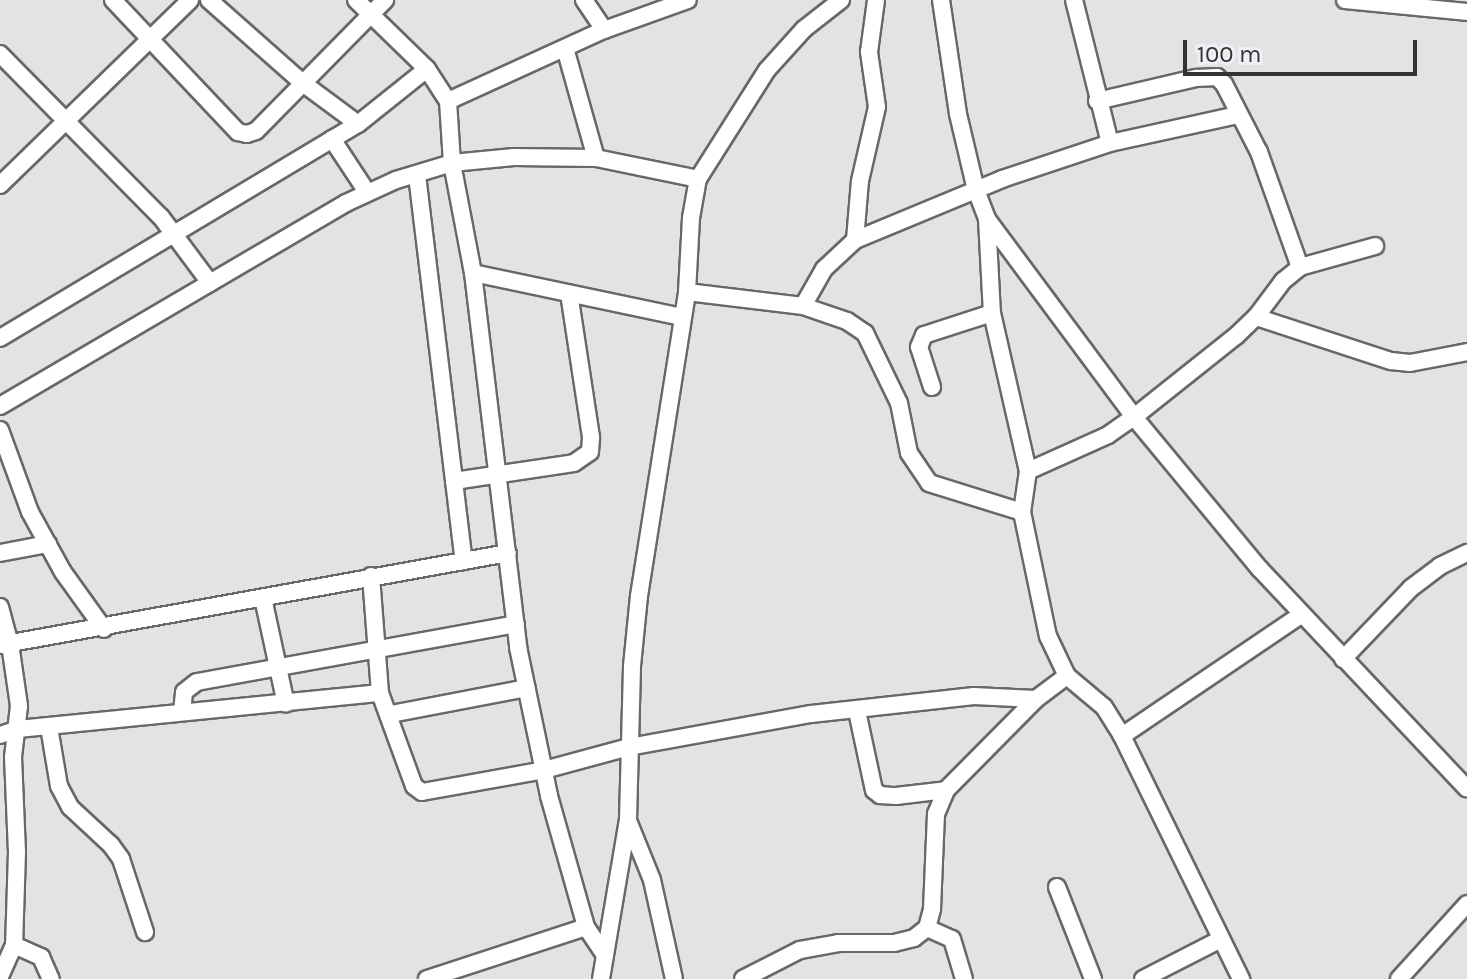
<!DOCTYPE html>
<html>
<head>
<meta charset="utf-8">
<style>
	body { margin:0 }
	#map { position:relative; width:1467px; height:979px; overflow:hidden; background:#e4e2e5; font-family:Karla,sans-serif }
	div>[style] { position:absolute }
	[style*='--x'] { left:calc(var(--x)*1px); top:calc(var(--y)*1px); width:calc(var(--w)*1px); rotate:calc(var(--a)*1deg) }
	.roads { filter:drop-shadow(2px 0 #686769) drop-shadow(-2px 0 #686769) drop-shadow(0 2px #686769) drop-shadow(0 -2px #686769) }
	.minor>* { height:16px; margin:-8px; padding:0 8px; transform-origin:8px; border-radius:8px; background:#fff }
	span { translate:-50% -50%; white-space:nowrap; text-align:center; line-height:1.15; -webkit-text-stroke:8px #f1eff3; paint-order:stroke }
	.scale { position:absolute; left:1183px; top:40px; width:234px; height:36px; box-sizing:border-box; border:4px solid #343334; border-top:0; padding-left:10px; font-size:24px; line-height:28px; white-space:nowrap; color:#343334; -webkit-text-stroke:6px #f1eff3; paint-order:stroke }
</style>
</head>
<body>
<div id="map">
	<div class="roads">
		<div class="minor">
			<div style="--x:113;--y:0;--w:182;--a:46.6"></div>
			<div style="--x:238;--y:132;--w:9;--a:13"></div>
			<div style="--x:247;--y:134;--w:9;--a:-18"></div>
			<div style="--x:256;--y:131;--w:184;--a:-45.4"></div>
			<div style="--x:209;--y:0;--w:127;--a:41.5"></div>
			<div style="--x:304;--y:84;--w:67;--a:36.5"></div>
			<div style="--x:356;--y:0;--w:99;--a:44.2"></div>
			<div style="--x:427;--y:69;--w:38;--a:57"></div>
			<div style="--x:448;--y:101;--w:62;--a:86.3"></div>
			<div style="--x:452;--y:163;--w:112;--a:79.2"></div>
			<div style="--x:473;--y:273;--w:377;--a:83.1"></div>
			<div style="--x:518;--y:647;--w:152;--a:78.2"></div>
			<div style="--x:549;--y:796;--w:136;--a:74.2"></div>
			<div style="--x:586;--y:927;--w:34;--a:56"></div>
			<div style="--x:584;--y:0;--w:36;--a:56"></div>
			<div style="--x:941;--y:0;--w:115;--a:81.5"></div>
			<div style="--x:958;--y:114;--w:78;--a:76.7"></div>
			<div style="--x:976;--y:190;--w:31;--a:69"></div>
			<div style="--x:987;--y:219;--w:247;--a:53.4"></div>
			<div style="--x:1134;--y:417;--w:196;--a:50.4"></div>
			<div style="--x:1259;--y:568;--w:303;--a:46.7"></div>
			<div style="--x:1074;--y:0;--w:147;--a:75.9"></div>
			<div style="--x:1345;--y:0;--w:123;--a:5.6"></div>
			<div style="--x:565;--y:48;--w:114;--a:74.3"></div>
			<div style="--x:0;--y:54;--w:229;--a:45.4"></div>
			<div style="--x:161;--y:217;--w:82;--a:53.4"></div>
			<div style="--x:448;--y:101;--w:171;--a:-24.5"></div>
			<div style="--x:604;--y:30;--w:89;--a:-19.7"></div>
			<div style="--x:1097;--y:101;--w:102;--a:-13.1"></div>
			<div style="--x:1196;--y:78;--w:21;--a:-3"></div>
			<div style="--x:1217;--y:77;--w:10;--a:45"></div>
			<div style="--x:1224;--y:84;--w:76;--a:62.8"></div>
			<div style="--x:1259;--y:152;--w:122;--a:70.4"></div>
			<div style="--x:332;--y:139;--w:64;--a:56.6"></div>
			<div style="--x:417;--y:175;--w:389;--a:83.1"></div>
			<div style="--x:0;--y:185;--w:265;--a:-44.2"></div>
			<div style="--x:987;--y:219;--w:94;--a:87"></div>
			<div style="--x:992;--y:313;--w:162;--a:77.2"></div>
			<div style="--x:1028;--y:471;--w:41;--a:98.3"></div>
			<div style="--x:1022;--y:512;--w:127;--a:78.2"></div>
			<div style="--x:1048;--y:636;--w:44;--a:64.6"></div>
			<div style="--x:1067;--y:676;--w:48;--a:40"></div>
			<div style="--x:1104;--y:707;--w:34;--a:58"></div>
			<div style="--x:1122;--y:736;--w:271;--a:63.9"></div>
			<div style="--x:855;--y:240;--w:159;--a:-22.5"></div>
			<div style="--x:1002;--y:179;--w:114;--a:-18.4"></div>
			<div style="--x:1110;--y:143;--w:130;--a:-12.4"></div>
			<div style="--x:473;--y:273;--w:214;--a:11.9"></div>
			<div style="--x:687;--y:292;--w:117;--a:6.9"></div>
			<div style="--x:803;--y:306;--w:46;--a:18.8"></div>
			<div style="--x:847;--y:321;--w:22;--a:34"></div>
			<div style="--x:865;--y:333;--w:78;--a:64.1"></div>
			<div style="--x:899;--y:403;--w:51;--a:78.7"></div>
			<div style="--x:909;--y:453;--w:36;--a:56"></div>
			<div style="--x:929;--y:483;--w:97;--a:17.3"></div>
			<div style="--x:803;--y:306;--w:43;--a:-60.4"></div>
			<div style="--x:824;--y:269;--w:42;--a:-43.1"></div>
			<div style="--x:855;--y:240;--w:59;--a:-85.2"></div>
			<div style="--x:860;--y:181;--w:76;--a:-77.1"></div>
			<div style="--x:877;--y:107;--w:56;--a:-98.3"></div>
			<div style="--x:869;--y:52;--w:52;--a:-82.3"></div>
			<div style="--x:1256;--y:317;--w:142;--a:18.1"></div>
			<div style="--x:1391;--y:361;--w:19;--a:6"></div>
			<div style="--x:1410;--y:363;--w:58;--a:-10.9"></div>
			<div style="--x:0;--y:338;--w:417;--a:-30.9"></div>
			<div style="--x:358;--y:124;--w:88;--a:-38.6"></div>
			<div style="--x:932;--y:387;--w:42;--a:-108"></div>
			<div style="--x:919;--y:347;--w:13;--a:-67"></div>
			<div style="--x:924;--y:335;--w:71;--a:-17.9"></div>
			<div style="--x:0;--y:406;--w:401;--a:-30.4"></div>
			<div style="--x:346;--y:203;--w:55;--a:-24.7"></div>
			<div style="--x:396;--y:180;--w:59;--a:-16.9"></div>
			<div style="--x:452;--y:163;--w:62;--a:-5.5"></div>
			<div style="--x:514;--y:157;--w:82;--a:0.7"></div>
			<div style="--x:596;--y:158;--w:104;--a:11.6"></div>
			<div style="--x:0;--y:430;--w:87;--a:69.9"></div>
			<div style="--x:30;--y:512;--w:68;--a:61.2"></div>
			<div style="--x:63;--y:572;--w:70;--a:54.3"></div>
			<div style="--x:1028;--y:471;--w:88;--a:-24.2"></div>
			<div style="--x:1108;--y:435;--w:32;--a:-35"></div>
			<div style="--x:1134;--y:417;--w:130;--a:-38.5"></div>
			<div style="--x:1236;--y:336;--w:28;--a:-44"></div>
			<div style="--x:1256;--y:317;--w:45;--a:-53.1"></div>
			<div style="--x:1283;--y:281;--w:22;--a:-39"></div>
			<div style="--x:1300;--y:267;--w:78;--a:-15.6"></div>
			<div style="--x:454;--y:481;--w:121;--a:-8.5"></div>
			<div style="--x:574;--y:463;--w:19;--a:-35"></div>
			<div style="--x:590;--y:452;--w:15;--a:-86"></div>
			<div style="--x:591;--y:437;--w:145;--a:-98.7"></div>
			<div style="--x:0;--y:553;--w:49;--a:-10.6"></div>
			<div style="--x:371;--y:576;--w:117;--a:85.6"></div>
			<div style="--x:380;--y:693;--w:99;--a:69.9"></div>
			<div style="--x:414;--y:786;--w:10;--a:37"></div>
			<div style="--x:422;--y:792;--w:124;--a:-10.2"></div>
			<div style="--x:544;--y:770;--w:88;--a:-15.1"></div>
			<div style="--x:629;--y:747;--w:185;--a:-10.3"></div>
			<div style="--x:811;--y:714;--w:164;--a:-6.3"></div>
			<div style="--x:974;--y:696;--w:62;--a:2.8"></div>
			<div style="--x:263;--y:598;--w:108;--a:77.8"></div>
			<div style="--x:0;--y:607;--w:38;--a:75"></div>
			<div style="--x:10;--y:644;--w:63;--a:81.7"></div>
			<div style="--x:19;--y:706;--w:51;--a:96.7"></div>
			<div style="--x:13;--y:757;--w:95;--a:87.6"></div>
			<div style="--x:17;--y:852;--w:93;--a:91.8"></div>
			<div style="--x:14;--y:945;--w:35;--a:114"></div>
			<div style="--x:0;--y:645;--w:516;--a:-10.27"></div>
			<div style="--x:1343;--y:659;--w:98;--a:-46.2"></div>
			<div style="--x:1411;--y:588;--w:36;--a:-37"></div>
			<div style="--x:1440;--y:566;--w:30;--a:-26"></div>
			<div style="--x:857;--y:711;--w:81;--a:77.9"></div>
			<div style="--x:874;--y:790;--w:8;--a:40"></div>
			<div style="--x:880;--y:795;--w:16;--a:4"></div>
			<div style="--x:896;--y:796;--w:50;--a:-6.8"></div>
			<div style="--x:182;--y:712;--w:20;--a:-84"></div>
			<div style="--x:184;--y:692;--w:16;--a:-38"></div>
			<div style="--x:197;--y:682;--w:324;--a:-10.3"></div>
			<div style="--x:391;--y:714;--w:138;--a:-10.8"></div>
			<div style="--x:49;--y:727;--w:60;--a:80.4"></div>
			<div style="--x:59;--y:786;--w:24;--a:62"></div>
			<div style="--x:70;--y:807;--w:56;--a:42.8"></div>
			<div style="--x:111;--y:845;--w:17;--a:54"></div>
			<div style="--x:121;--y:859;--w:77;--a:71.8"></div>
			<div style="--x:0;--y:735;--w:19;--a:-18"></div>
			<div style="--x:18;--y:729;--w:364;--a:-5.7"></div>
			<div style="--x:1122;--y:736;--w:217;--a:-34.1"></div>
			<div style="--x:629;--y:823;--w:61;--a:68"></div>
			<div style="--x:652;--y:880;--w:101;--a:77.5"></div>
			<div style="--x:1057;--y:887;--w:99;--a:68.6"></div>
			<div style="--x:927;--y:928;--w:27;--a:24"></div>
			<div style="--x:952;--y:939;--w:42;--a:73.3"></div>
			<div style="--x:14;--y:945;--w:30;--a:24"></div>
			<div style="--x:41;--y:957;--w:24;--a:66"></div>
			<div style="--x:427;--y:979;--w:167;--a:-18.1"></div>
			<div style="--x:601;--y:979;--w:161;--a:-80.4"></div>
			<div style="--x:628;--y:820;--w:154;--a:-88.5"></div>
			<div style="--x:632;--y:666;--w:70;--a:-84.3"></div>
			<div style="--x:639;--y:596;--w:308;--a:-81"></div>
			<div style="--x:687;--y:292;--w:74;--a:-86.9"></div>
			<div style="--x:691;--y:218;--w:40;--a:-80"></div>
			<div style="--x:698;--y:179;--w:129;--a:-57.7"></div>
			<div style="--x:767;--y:70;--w:55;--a:-47.9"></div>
			<div style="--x:804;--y:29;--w:47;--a:-38.1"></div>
			<div style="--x:743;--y:979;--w:64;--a:-27"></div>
			<div style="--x:800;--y:950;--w:39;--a:-10"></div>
			<div style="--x:838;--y:943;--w:56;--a:0"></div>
			<div style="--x:894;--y:943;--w:21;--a:-14"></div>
			<div style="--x:914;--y:938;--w:16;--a:-38"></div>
			<div style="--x:927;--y:928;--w:20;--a:-75"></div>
			<div style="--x:932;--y:909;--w:95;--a:-87.6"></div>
			<div style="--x:936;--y:814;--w:26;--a:-67"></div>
			<div style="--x:946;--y:790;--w:128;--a:-45.3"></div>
			<div style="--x:1036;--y:699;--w:39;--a:-37"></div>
			<div style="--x:1143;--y:979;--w:88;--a:-27.1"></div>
			<div style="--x:1399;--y:979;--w:101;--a:-47.8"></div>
		</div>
	</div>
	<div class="scale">100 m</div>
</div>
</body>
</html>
